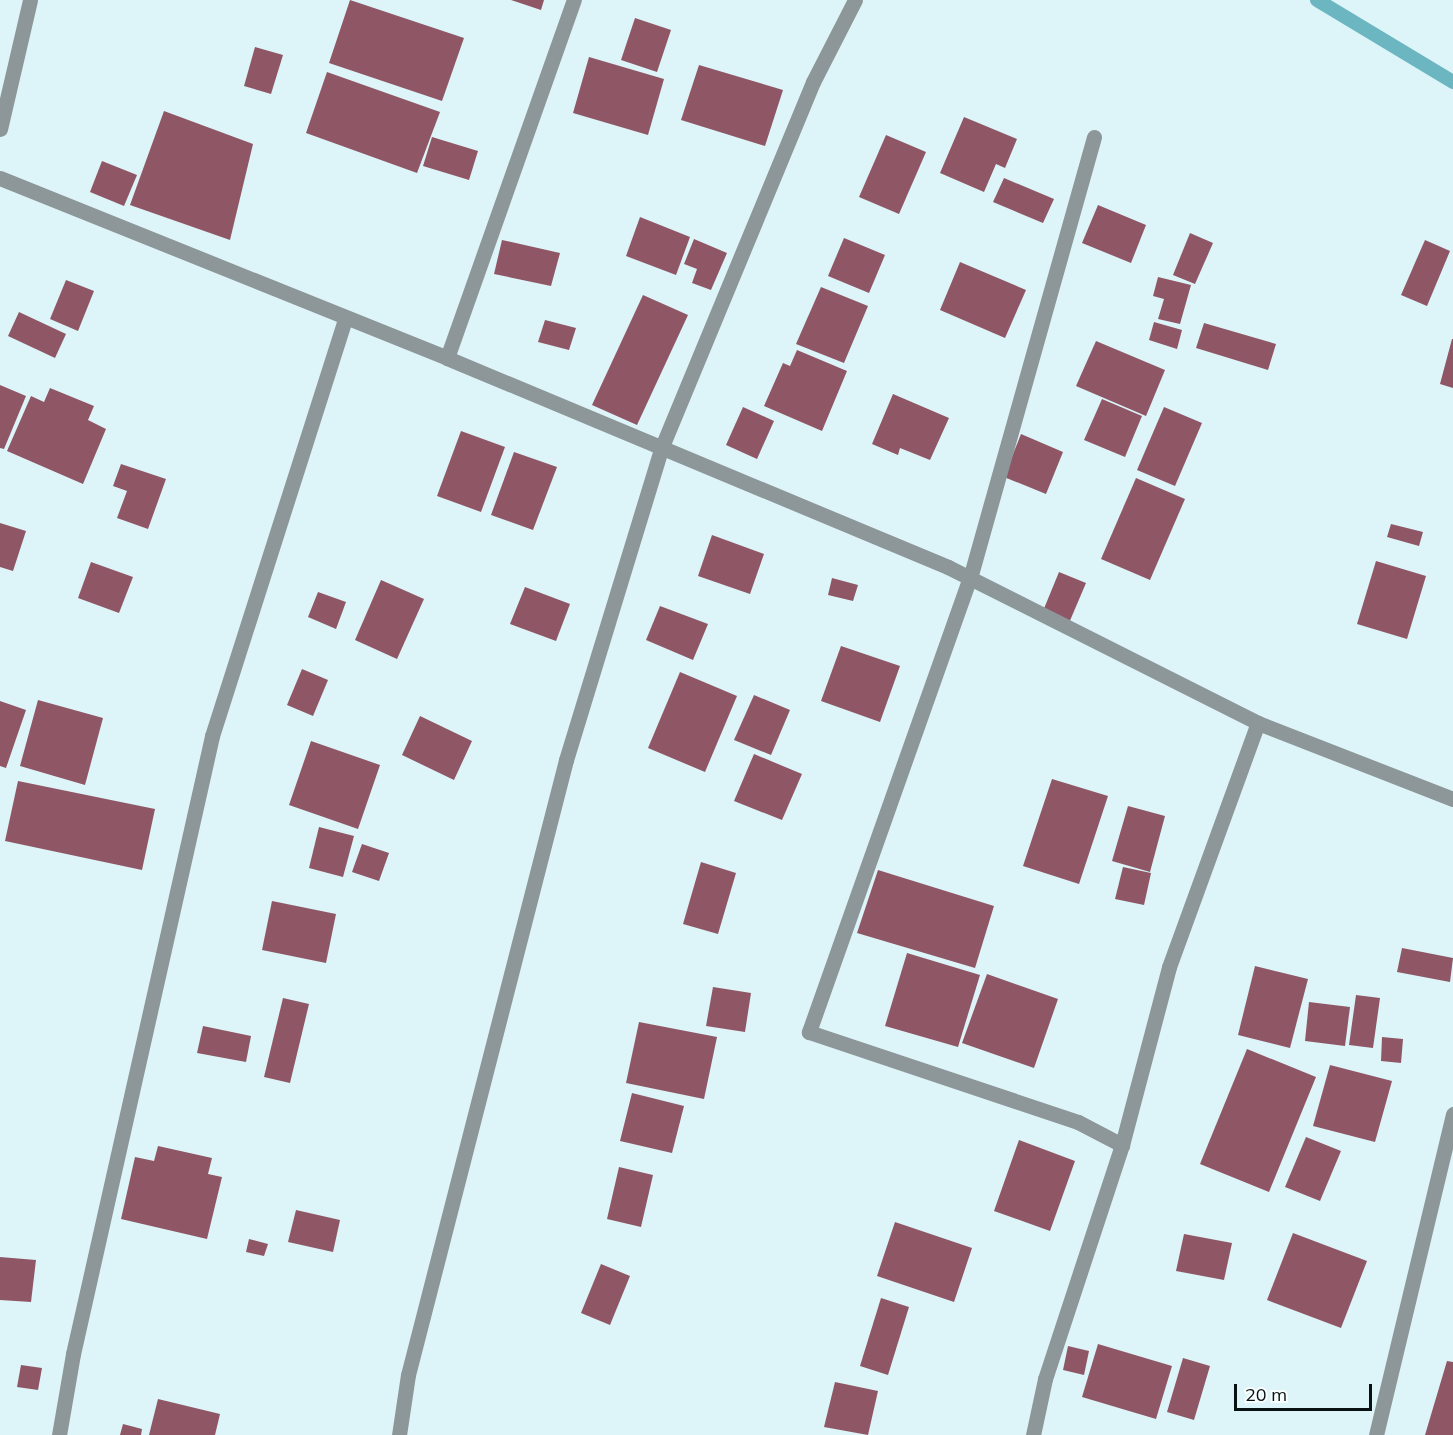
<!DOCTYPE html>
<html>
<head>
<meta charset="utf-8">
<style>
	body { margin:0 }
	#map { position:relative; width:1453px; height:1435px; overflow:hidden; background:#ddf5f8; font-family:Mulish,sans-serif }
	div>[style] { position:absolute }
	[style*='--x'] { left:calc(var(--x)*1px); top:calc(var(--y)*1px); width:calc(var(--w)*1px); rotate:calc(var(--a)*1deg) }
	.stream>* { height:14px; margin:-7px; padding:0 7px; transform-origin:7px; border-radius:7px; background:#6bb6c0 }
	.building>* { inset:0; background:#8f5766 }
	.minor>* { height:15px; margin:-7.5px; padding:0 7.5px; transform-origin:7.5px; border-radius:7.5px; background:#8d9698 }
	span { translate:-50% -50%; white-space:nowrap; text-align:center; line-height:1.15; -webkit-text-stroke:6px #f9feff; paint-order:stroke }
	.scale { position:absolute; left:1234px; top:1384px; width:138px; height:27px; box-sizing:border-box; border:3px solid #091112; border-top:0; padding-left:8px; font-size:18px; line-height:21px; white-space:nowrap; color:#091112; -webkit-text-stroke:4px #f9feff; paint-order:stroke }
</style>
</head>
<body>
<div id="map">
	<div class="stream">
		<div style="--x:1317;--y:0;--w:159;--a:31.1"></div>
	</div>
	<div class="building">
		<div style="clip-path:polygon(350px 0,464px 38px,442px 101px,329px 63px)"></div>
		<div style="clip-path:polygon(511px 0,544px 0,541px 10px)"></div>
		<div style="clip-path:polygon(635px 18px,671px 30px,657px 72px,621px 60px)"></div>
		<div style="clip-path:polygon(255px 47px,283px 55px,271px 94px,244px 86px)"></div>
		<div style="clip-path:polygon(589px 57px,664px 79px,648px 135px,573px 113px)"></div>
		<div style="clip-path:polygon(699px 65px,783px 90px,765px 146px,681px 120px)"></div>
		<div style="clip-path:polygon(327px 72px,440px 112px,417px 173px,306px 133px)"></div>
		<div style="clip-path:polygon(164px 111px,253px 144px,230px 240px,130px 205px)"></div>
		<div style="clip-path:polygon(964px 117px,1017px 139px,1005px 168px,996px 164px,984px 192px,940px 173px)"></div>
		<div style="clip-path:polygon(886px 135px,926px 152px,899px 214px,859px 197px)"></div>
		<div style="clip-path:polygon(432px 137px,478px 151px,469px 180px,423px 166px)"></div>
		<div style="clip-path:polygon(102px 161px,137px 175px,124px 206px,90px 192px)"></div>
		<div style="clip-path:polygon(1004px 178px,1054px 199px,1043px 223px,993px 202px)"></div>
		<div style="clip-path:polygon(1098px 205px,1146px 225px,1131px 263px,1082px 243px)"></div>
		<div style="clip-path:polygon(640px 217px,690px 237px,676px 275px,626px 256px)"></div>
		<div style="clip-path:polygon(1190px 233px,1213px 243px,1195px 284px,1173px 275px)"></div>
		<div style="clip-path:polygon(844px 238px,885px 255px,869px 293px,828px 276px)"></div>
		<div style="clip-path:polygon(694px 239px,727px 253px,711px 290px,692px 283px,697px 269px,684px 264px)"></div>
		<div style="clip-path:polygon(502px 240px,560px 253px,551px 286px,494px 274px)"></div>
		<div style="clip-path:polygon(1425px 240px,1450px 251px,1427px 306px,1401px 295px)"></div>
		<div style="clip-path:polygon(960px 262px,1026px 290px,1005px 338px,940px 310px)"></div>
		<div style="clip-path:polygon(1158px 277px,1191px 285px,1180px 324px,1158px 319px,1164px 299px,1153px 296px)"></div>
		<div style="clip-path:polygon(66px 280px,94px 291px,78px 331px,50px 319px)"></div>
		<div style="clip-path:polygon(821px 287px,868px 306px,844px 363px,796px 344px)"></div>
		<div style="clip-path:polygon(643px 295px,688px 315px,637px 425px,592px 405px)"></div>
		<div style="clip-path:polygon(19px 312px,66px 334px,55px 358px,8px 336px)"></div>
		<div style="clip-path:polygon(545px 320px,576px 328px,569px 350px,538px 342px)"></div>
		<div style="clip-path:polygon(1154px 322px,1182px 330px,1177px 349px,1149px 340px)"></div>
		<div style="clip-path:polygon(1204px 323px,1276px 344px,1268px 370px,1196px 348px)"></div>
		<div style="clip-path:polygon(1452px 339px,1453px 339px,1453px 388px,1440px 384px)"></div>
		<div style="clip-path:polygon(1096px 341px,1165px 370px,1146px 416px,1076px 386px)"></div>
		<div style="clip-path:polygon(797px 350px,847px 371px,822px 431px,764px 406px,783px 363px,790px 366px)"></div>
		<div style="clip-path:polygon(0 385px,26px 396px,4px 449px,0 448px)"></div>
		<div style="clip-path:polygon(50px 388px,94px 406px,88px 420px,106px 429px,83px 484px,7px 451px,31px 396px,44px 402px)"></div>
		<div style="clip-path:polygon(893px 394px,949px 418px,930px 460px,900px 448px,898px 455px,872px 444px)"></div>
		<div style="clip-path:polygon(1102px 399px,1142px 416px,1125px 457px,1084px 440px)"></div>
		<div style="clip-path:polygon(743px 407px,774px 421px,757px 459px,726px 445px)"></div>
		<div style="clip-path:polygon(1164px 407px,1202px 423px,1175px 486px,1137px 470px)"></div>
		<div style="clip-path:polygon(461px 431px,505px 447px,481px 512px,437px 496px)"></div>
		<div style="clip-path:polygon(1021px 434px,1063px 452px,1046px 494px,1004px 477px)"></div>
		<div style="clip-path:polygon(514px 452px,557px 467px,533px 530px,491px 515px)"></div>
		<div style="clip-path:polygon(121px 464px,166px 479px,148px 529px,117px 518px,127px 491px,113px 486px)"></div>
		<div style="clip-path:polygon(1136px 478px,1185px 499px,1150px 580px,1101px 559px)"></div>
		<div style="clip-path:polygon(0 523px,26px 531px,13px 571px,0 567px)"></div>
		<div style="clip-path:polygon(1391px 524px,1423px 532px,1419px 546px,1387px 537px)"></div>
		<div style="clip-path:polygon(712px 535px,764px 554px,750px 594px,698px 576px)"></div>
		<div style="clip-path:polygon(1376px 561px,1426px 576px,1407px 639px,1357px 624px)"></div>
		<div style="clip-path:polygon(91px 562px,133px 577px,119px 613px,78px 598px)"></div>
		<div style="clip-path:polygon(1059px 572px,1086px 583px,1069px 623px,1043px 611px)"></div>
		<div style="clip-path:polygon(832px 578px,858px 585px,853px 601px,828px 595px)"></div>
		<div style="clip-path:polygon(381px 580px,424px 599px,397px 659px,355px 640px)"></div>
		<div style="clip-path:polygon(525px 587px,570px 604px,556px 641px,510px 624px)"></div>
		<div style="clip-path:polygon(318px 592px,346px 602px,336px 629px,308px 617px)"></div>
		<div style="clip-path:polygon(660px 606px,708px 624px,693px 660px,646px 640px)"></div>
		<div style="clip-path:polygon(841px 646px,900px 666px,880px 722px,821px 701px)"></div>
		<div style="clip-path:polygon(302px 669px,328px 680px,313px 716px,287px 705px)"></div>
		<div style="clip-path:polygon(680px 672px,737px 696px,705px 772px,648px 748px)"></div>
		<div style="clip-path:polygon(754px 695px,790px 710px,771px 755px,734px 740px)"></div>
		<div style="clip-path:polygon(38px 700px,103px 718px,85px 785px,20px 766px)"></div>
		<div style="clip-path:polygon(0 701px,26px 710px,6px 768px,0 766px)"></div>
		<div style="clip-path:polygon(420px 716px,472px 741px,454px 780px,402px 755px)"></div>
		<div style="clip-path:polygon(311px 741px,380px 765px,358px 829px,289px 805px)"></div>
		<div style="clip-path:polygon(754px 754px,802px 774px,782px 820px,734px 801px)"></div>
		<div style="clip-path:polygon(1052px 779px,1108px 796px,1079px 884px,1023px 866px)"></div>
		<div style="clip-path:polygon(18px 781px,155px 809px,142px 870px,5px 841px)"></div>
		<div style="clip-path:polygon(1128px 806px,1165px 816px,1150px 872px,1112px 861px)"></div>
		<div style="clip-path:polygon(319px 827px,354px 836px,343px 877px,309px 868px)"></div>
		<div style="clip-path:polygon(362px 844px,389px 853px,379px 881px,352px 872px)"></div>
		<div style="clip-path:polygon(701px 862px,736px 873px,718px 934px,683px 924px)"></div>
		<div style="clip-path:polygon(1123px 867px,1151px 873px,1144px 905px,1115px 899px)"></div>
		<div style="clip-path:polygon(878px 870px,994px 906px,975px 968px,857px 933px)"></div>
		<div style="clip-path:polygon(272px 901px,336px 914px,326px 963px,262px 950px)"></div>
		<div style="clip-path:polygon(1402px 948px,1453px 958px,1450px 982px,1397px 972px)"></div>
		<div style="clip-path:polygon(907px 953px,980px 975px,958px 1047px,885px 1026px)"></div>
		<div style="clip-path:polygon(1255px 966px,1308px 979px,1290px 1048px,1238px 1035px)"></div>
		<div style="clip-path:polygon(987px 974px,1058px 999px,1034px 1068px,962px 1043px)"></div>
		<div style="clip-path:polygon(713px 987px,751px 993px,745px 1032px,706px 1026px)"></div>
		<div style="clip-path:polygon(1356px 995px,1380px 998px,1373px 1048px,1349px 1045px)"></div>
		<div style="clip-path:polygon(283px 998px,309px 1004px,290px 1083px,264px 1077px)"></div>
		<div style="clip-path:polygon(1309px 1002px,1350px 1007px,1345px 1046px,1305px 1041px)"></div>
		<div style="clip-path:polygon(639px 1022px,717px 1037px,704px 1099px,626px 1083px)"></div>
		<div style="clip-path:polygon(203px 1026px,251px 1036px,246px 1062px,197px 1053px)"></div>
		<div style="clip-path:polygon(1382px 1037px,1403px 1039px,1401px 1063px,1381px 1061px)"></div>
		<div style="clip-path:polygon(1247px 1049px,1316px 1077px,1269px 1192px,1200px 1164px)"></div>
		<div style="clip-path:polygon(1330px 1065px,1392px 1081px,1375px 1142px,1313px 1126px)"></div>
		<div style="clip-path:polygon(632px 1093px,684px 1106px,672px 1153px,620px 1141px)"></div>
		<div style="clip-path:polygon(1306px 1137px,1341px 1151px,1320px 1201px,1285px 1187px)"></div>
		<div style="clip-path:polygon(1019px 1140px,1075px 1161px,1050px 1231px,994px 1211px)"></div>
		<div style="clip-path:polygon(158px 1146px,212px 1158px,208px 1174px,222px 1177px,207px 1239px,121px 1219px,135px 1157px,154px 1161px)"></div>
		<div style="clip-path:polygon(619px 1167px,653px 1175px,641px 1227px,607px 1219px)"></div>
		<div style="clip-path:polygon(296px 1210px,340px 1220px,333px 1252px,288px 1242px)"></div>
		<div style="clip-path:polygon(895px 1222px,972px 1248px,954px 1302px,877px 1276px)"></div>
		<div style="clip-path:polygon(1293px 1233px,1367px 1261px,1341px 1328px,1267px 1300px)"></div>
		<div style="clip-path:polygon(1184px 1234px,1232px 1243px,1224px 1280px,1176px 1271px)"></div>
		<div style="clip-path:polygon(249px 1239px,268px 1244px,264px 1256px,246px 1252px)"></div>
		<div style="clip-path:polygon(0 1257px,36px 1260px,31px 1302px,0 1300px)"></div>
		<div style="clip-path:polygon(601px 1264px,630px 1276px,610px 1325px,581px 1313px)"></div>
		<div style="clip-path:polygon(881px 1298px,909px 1307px,888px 1375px,860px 1366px)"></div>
		<div style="clip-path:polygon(1098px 1344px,1172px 1366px,1156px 1419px,1082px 1397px)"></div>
		<div style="clip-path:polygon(1068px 1346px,1089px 1351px,1084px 1375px,1063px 1370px)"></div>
		<div style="clip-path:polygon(1183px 1358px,1210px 1366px,1194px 1420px,1167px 1412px)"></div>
		<div style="clip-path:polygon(1447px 1361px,1453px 1362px,1453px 1435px,1425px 1435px)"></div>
		<div style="clip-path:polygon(21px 1365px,42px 1368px,38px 1390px,17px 1387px)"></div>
		<div style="clip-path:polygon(835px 1382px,878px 1391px,868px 1435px,824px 1427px)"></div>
		<div style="clip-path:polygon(158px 1399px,220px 1414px,215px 1435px,149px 1435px)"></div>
		<div style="clip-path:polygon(123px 1424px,142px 1429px,141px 1435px,120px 1435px)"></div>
	</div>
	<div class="minor">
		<div style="--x:0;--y:129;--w:132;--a:-76.9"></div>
		<div style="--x:1094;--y:137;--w:457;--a:105.7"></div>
		<div style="--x:970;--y:577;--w:483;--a:109.5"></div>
		<div style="--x:809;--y:1032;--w:284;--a:18.5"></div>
		<div style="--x:1078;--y:1122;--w:50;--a:27.6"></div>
		<div style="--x:0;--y:178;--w:482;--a:21.9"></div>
		<div style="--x:447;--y:358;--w:543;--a:22.64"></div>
		<div style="--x:948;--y:567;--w:347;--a:26.7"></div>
		<div style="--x:1258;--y:723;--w:209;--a:21.3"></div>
		<div style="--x:447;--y:358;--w:380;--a:-70.5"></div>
		<div style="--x:59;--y:1435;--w:82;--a:-80.2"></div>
		<div style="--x:73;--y:1354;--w:633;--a:-77.32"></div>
		<div style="--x:212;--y:736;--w:438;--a:-72.3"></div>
		<div style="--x:399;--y:1435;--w:61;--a:-81.5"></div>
		<div style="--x:408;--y:1375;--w:635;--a:-75.59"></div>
		<div style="--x:566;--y:760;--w:325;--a:-73"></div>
		<div style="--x:661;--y:449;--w:397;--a:-67.5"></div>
		<div style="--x:813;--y:82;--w:92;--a:-62.9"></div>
		<div style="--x:1033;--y:1435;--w:57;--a:-77.9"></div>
		<div style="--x:1045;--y:1379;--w:246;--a:-71.8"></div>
		<div style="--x:1122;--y:1145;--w:184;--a:-75.2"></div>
		<div style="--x:1169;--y:967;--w:260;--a:-70"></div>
		<div style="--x:1376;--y:1435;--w:330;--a:-76.5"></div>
	</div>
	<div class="scale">20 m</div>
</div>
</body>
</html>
